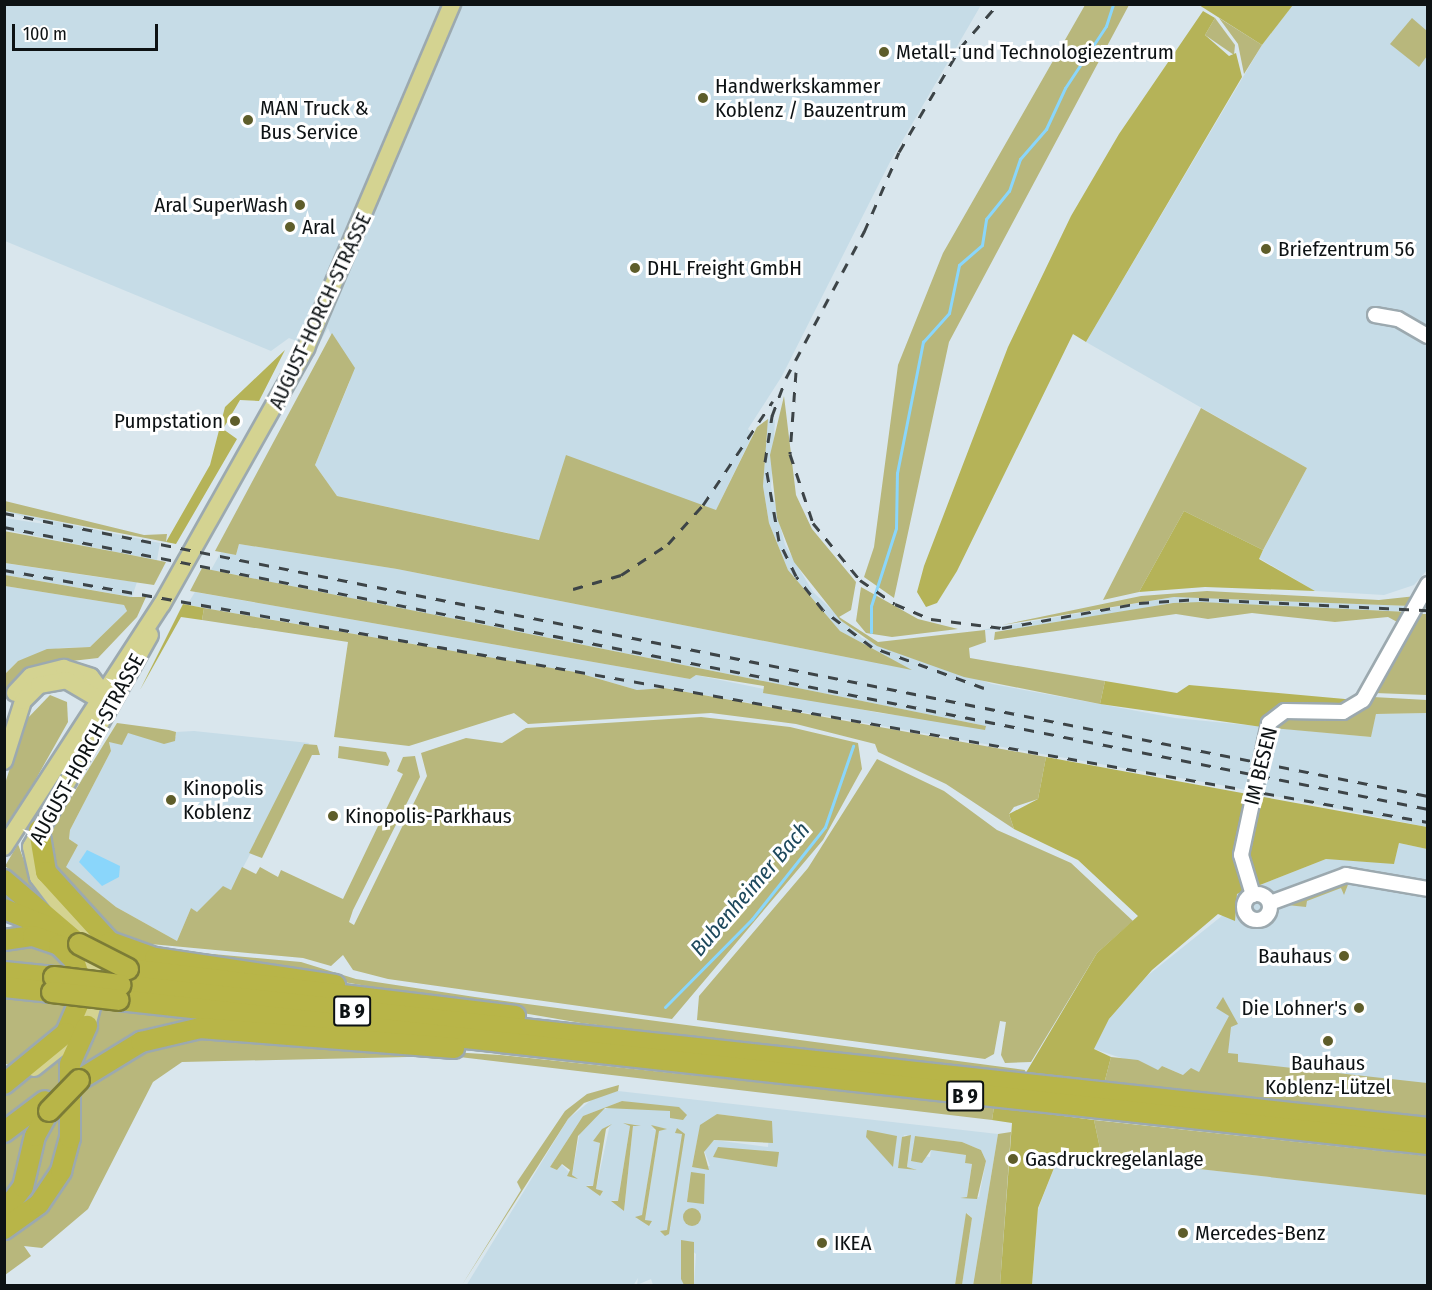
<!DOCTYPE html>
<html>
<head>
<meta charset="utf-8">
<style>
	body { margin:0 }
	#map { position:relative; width:1432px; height:1290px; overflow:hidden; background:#d9e6ed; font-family:"Fira Sans Condensed",sans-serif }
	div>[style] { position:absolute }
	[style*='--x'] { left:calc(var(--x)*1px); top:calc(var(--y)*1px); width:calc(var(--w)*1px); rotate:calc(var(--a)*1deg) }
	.built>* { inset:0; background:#c6dce7 }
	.green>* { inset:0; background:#b8b77c }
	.round { border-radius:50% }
	.forest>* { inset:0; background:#b5b358 }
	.water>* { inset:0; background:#8ad6fb }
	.stream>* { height:3px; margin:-1.5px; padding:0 1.5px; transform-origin:1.5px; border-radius:1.5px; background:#8ad6fb }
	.roads { filter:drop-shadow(2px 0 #9ca9af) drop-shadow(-2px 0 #9ca9af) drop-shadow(0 2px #9ca9af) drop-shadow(0 -2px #9ca9af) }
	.minor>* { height:14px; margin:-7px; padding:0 7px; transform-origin:7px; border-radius:7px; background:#fff }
	.minor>.ring { margin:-7px; padding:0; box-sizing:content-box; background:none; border:14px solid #fff; border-radius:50% }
	.major>* { height:16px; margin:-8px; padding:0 8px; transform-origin:8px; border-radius:8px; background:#d4d391 }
	.highway>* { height:20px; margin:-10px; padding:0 10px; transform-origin:10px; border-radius:10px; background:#b8b548 }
	.rail>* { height:3px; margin-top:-1.5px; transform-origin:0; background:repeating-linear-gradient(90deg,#3d4447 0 10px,transparent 0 20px) }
	.bridges { filter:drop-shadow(2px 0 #7c7c36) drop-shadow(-2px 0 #7c7c36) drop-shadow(0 2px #7c7c36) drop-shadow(0 -2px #7c7c36) }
	.highway-bridge>* { height:20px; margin:-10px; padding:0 10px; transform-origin:10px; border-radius:10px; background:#b8b548 }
	.dots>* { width:16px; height:16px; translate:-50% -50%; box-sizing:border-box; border:3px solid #fff; border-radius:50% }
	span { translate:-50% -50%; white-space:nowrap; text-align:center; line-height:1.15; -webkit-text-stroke:6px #fff; paint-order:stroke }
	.shield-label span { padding:2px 4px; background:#fff; border:2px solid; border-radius:4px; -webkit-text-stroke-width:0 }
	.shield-label { font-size:20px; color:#0d1214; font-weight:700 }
	.poi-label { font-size:21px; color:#0d1214 }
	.left { translate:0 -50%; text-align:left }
	.right { translate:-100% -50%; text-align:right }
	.street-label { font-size:21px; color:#0d1214 }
	.water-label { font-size:22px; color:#1d485c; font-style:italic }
	.frame { position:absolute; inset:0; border:6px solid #0d1214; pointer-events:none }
	.scale { position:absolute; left:12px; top:24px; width:146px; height:27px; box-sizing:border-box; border:3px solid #0d1214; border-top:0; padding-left:8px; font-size:18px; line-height:21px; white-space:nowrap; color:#0d1214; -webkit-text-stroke:4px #fff; paint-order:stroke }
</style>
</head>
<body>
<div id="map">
	<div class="built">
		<div style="clip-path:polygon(4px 5px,981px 5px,890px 162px,782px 376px,748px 429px,753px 434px,716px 510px,540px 540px,337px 496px,315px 465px,350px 381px,328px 328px,316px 349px,289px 338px,271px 351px,5px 241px)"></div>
		<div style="clip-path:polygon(1293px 5px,1427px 5px,1428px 569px,1414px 585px,1384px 595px,1315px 591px,1259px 558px,1307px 468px,1086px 342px,1262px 45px)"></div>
		<div style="clip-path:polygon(768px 419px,775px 420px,771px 487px,785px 545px,813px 592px,862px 638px,992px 684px,1175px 718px,1370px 737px,1376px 714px,1427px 713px,1427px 827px,1226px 786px,664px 688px,637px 690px,575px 672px,187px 605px,195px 592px,690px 679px,696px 675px,879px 713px,986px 726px,211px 570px,221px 552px,236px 555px,239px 544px,397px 569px,866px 661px,894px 661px,840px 631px,788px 570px,769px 523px,763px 486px)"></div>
		<div style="clip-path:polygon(5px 511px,160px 543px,157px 560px,5px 530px,5px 518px,57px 526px)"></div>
		<div style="clip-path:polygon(4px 563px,104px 578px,137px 582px,132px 597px,5px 575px)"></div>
		<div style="clip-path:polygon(5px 586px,124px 605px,127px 611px,90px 647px,59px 648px,18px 661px,5px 674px)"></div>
		<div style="clip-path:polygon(1174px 597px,1212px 597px,1411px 606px,1408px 612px,1173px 603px,1023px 629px,981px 630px)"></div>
		<div style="clip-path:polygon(194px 731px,309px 743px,231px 890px,223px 887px,197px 912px,191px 908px,177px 941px,116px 907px,65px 867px,78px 845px,69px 839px,70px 830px,111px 751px,109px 742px,122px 744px,127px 733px,176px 737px,176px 732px)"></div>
		<div style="clip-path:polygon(1399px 843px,1427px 849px,1427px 1110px,1183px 1075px,1162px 1066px,1158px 1070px,1094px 1049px,1109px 1019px,1147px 976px,1233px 907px,1237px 894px,1326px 859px,1394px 863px)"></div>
		<div style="clip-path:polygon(evenodd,618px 1091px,998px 1134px,973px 1285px,962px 1285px,972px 1218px,967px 1213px,955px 1285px,694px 1285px,696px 1254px,681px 1241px,684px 1285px,653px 1285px,651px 1279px,637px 1285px,638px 1278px,633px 1286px,466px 1286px,568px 1119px,595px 1097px,618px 1091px,622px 1101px,686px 1112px,620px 1105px,601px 1110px,580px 1131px,572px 1175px,561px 1164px,557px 1170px,550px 1167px,583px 1116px,622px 1101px,618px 1091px,717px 1114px,770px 1121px,768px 1147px,714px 1140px,704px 1150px,710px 1166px,692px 1166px,700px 1127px,717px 1114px,618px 1091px,624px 1122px,633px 1126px,624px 1211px,612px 1200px,618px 1201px,630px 1126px,624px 1122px,618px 1091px,610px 1124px,596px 1189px,603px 1191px,600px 1196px,587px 1185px,593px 1186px,600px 1143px,593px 1141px,610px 1124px,618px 1091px,666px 1128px,659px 1130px,645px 1220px,652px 1221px,636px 1219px,642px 1216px,656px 1130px,650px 1129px,666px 1128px,618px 1091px,904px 1135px,911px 1136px,907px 1167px,916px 1170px,898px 1167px,904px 1135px,618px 1091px,915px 1136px,962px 1142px,981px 1150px,986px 1161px,979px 1197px,960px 1198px,967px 1197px,972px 1164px,965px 1163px,966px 1155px,931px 1150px,930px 1157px,923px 1156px,915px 1136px)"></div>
		<div style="clip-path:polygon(1060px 1153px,1427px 1195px,1427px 1285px,1032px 1286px,1038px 1209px)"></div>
	</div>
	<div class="green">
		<div style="clip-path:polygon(1085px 5px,1129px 5px,949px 342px,894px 598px,864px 577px,874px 547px,898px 365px,943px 253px)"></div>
		<div style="clip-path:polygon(1215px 18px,1235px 45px,1234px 55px,1205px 35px)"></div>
		<div style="clip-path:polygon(1219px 18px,1262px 45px,1244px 74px,1238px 44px)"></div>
		<div style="clip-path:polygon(1412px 18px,1427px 31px,1427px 56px,1419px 67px,1390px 44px)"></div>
		<div style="clip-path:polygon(332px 333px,355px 368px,315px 465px,337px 496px,539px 540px,566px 455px,716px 510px,757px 427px,768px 419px,763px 486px,769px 523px,788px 570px,840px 631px,912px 670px,397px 569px,239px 544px,236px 555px,215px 551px)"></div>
		<div style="clip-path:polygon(784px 396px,796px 495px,812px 529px,856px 582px,851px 610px,839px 617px,878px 642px,985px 630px,986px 642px,969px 648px,970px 658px,1105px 681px,1100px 704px,964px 677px,877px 646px,840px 620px,794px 562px,777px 518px,770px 455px)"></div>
		<div style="clip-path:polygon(1201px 408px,1307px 468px,1263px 550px,1184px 511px,1139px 592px,1103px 600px)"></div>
		<div style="clip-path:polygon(5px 501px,144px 535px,167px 534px,166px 542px,5px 511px)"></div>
		<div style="clip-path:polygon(4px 531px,116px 552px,166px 562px,154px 585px,5px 563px)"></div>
		<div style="clip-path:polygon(202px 568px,986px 726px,985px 730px,763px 693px,764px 686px,696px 675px,690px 679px,190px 591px)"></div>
		<div style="clip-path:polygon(5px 575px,131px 597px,146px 597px,137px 617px,98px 658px,37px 665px,17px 676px,5px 695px,5px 674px,18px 661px,47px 649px,90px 647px,127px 611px,124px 605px,5px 586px)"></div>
		<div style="clip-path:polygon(861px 587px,918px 619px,958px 629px,892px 637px,866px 633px,856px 621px)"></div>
		<div style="clip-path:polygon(1207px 591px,1379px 600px,1416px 596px,1411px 606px,1174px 597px,1002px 625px,1141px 596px)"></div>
		<div style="clip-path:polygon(1173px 603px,1201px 602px,1408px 612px,1401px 624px,1388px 617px,1335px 622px,1252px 613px,1208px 619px,1176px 614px,994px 640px,995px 632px)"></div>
		<div style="clip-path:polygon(204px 608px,575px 672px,637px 690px,664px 688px,1046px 757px,1038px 799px,1014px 807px,1009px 814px,1014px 829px,946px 784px,878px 752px,875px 744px,796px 724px,711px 713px,528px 724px,514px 713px,409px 746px,334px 737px,348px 642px,202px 620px)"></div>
		<div style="clip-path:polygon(1417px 614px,1427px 614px,1427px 695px,1375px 693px)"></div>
		<div style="clip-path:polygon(50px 695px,67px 702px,68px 722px,5px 834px,5px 784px,24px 722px)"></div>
		<div style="clip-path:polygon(1373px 697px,1427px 700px,1427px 713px,1376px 714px,1371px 737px,1272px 728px,1285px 716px,1348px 715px)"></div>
		<div style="clip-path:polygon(701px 717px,790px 727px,858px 743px,862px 769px,823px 840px,672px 1019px,388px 979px,353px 970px,343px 955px,331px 966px,303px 958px,118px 941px,48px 868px,47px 836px,117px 723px,169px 730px,176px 732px,175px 741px,164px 744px,128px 733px,122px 745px,109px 742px,111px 751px,70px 830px,69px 839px,78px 845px,66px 867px,116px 907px,177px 941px,191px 908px,197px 912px,223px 886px,231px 890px,242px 867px,256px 874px,260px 867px,278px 877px,281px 870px,343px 899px,403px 774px,397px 771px,403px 757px,415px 756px,420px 777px,353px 910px,349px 922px,354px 925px,427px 776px,421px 753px,466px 738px,502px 743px,526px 728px)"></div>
		<div style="clip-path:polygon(304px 744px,317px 745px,320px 755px,312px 755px,262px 858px,249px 853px)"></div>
		<div style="clip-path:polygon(339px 746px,386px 752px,390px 761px,388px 766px,338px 758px)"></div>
		<div style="clip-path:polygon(877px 759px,944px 791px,997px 830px,1071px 863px,1133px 921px,1097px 953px,1031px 1062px,1005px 1063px,1001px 1055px,1006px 1022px,1000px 1021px,994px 1054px,985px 1059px,697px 1020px,699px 996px,808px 868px)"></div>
		<div style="clip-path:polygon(18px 844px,31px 880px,52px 905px,5px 866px)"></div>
		<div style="clip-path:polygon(1349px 882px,1344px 895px,1341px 888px,1307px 901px,1306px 907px,1287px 905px)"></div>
		<div style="clip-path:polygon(43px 942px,75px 973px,5px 965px,5px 944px)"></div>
		<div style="clip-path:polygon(147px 948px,301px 962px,356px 979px,475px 997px,1025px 1070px,1024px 1076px,581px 1023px)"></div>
		<div style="clip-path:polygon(5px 993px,79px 1002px,74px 1014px,10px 1065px,5px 1064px)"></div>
		<div style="clip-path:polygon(1223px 997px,1238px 1024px,1231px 1027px,1228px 1053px,1238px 1054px,1238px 1062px,1427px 1083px,1427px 1116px,1104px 1084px,1111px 1057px,1138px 1060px,1158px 1070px,1162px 1066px,1183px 1075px,1191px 1068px,1199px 1072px,1229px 1016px,1216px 1008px)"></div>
		<div style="clip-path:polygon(100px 1004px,216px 1017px,77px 1075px)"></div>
		<div style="clip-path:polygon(188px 1036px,500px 1055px,994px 1107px,992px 1120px,451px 1056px,182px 1062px,153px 1082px,88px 1209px,42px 1248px,24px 1246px,31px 1256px,5px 1275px,5px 1234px,45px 1206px,74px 1096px,134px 1054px)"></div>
		<div style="clip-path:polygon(66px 1053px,63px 1084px,5px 1125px,5px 1092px)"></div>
		<div style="clip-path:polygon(619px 1085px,618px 1091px,584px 1103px,568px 1119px,462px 1285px,521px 1190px,517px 1182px,565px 1111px,587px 1094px)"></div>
		<div style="clip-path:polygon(622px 1101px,679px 1107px,687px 1115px,683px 1120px,670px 1118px,670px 1111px,605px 1108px,578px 1136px,572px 1175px,578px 1179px,567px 1176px,570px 1170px,562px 1164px,557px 1170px,550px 1167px,583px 1116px)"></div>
		<div style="clip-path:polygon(65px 1102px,66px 1118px,45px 1191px,5px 1218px,38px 1142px)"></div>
		<div style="clip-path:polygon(35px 1110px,24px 1174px,5px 1207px,5px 1138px)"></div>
		<div style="clip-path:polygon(717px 1114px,772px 1121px,773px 1143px,714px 1140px,704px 1152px,709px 1170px,692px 1167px,700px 1125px)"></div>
		<div style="clip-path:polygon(1094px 1120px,1427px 1156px,1427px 1195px,1102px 1158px)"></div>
		<div style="clip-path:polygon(623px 1123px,641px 1126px,633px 1126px,624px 1211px,611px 1201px,618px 1201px,630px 1126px)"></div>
		<div style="clip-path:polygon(612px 1124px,606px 1129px,596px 1189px,603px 1191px,600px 1196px,586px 1186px,593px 1186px,600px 1143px,593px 1141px,602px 1129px)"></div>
		<div style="clip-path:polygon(651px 1125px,667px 1129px,659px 1131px,645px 1220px,652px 1221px,649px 1226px,635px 1217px,642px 1215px,656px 1130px)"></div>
		<div style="clip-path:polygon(677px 1128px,685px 1134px,669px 1234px,665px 1236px,660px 1231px,667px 1230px,682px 1134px,675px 1133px)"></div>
		<div style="clip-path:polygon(867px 1130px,897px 1136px,893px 1167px,866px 1137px)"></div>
		<div style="clip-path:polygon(1011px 1132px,1000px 1285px,973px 1286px,998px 1134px)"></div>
		<div style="clip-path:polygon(911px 1135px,907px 1167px,917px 1170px,898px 1168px,902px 1137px)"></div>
		<div style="clip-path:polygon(915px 1136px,962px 1142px,981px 1150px,986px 1161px,977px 1199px,960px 1198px,967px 1197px,972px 1164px,965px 1163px,966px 1155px,931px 1150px,922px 1163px,911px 1161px)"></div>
		<div style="clip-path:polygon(718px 1147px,779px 1152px,777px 1167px,713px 1157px)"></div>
		<div style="clip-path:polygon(691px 1172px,705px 1174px,704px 1204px,687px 1202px)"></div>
		<div class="round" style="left:683px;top:1208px;width:18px;height:18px"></div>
		<div style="clip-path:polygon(966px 1213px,972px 1218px,962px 1285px,955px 1285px)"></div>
		<div style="clip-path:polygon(681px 1240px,694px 1242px,694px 1285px,684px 1285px,681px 1279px)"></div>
	</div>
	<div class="forest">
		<div style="clip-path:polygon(1199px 5px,1293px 5px,1262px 45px)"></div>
		<div style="clip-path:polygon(1203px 11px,1215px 18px,1205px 35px,1229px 56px,1236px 53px,1242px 77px,1086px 342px,1073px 334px,957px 571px,937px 603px,926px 607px,917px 592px,924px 566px,1008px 347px,1071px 216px,1119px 134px)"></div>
		<div style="clip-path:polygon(285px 350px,259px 401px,240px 400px,223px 429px,237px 439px,176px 544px,166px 542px,210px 465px,225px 407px)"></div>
		<div style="clip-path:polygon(1184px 511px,1263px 550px,1259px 559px,1315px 591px,1205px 587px,1139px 592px)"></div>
		<div style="clip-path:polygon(183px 604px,204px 608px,202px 620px,181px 617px,140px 690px)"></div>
		<div style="clip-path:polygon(1105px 681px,1177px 693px,1189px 685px,1356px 700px,1346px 706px,1284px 707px,1273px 710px,1262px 727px,1100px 704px)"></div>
		<div style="clip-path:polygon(1046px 757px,1427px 827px,1427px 849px,1399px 843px,1394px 864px,1326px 859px,1237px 894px,1235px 921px,1218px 914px,1152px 970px,1109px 1019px,1094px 1049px,1111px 1057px,1104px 1084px,1024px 1076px,1097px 953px,1138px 916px,1078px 860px,1014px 829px,1009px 814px,1038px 799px)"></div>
		<div style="clip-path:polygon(994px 1107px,1094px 1120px,1102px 1158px,1060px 1153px,1038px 1208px,1032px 1285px,1000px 1285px,1012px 1123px,992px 1120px)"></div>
	</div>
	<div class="water">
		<div style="clip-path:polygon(87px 850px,120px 866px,119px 877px,102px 886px,79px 862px)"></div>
	</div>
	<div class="stream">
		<div style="--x:871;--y:632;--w:26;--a:-90"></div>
		<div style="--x:871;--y:606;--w:82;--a:-72.2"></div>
		<div style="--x:896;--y:528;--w:55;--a:-89"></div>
		<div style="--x:897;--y:473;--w:134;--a:-78.8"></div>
		<div style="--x:923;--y:342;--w:39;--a:-48"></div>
		<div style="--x:949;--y:313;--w:49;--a:-78.2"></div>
		<div style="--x:959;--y:265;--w:30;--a:-41"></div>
		<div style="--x:982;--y:245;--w:26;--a:-81"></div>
		<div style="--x:986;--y:219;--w:36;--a:-51"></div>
		<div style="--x:1009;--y:191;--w:34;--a:-71"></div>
		<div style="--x:1020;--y:159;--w:40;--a:-49"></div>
		<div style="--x:1046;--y:129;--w:45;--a:-65.1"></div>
		<div style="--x:1065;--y:88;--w:74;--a:-56.5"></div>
		<div style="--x:1106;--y:26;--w:23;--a:-72"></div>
		<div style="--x:665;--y:1007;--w:124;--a:-45.3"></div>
		<div style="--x:752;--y:919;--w:117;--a:-51.6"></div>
		<div style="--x:825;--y:827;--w:86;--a:-70.9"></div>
	</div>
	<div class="roads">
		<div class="minor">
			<div style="--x:1375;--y:315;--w:23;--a:10"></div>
			<div style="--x:1398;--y:319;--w:34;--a:30"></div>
			<div class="ring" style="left:1244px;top:894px;width:12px;height:12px"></div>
			<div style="--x:1253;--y:895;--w:42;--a:-106.7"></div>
			<div style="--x:1241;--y:855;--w:135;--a:-78"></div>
			<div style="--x:1269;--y:723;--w:20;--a:-37"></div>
			<div style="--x:1285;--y:711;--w:58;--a:1"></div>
			<div style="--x:1343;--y:712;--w:23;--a:-31"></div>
			<div style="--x:1363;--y:700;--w:133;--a:-60.7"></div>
			<div style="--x:1270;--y:903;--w:81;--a:-20.2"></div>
			<div style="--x:1346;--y:875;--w:83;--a:9.7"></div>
		</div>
		<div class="major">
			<div style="--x:15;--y:693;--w:23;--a:-47"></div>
			<div style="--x:31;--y:676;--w:34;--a:-14"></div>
			<div style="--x:64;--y:668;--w:28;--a:18"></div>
			<div style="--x:91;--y:677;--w:25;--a:53"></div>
			<div style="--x:4;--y:761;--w:63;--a:-72.4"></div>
			<div style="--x:23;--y:701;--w:23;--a:-45"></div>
			<div style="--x:39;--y:685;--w:27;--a:-10"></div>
			<div style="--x:66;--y:680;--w:45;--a:30.5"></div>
			<div style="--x:4;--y:847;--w:290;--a:-57"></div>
			<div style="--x:162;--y:604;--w:294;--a:-60.6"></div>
			<div style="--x:306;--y:348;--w:374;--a:-67"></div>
			<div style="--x:34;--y:1068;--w:68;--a:-38.4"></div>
			<div style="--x:87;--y:1026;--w:39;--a:-75"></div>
			<div style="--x:97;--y:988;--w:50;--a:-103.8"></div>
			<div style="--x:85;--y:939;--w:78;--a:-127.2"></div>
			<div style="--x:38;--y:877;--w:31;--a:-103"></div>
			<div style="--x:31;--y:847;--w:243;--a:-60.7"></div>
		</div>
		<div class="highway">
			<div style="--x:39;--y:830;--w:43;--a:80.5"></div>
			<div style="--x:46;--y:872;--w:95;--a:47.6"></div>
			<div style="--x:110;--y:942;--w:48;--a:19.6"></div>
			<div style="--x:155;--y:958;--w:182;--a:8.5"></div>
			<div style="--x:4;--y:880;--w:99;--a:40.5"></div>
			<div style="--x:4;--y:909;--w:54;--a:21.8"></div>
			<div style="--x:4;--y:940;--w:29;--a:-8"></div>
			<div style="--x:33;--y:936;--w:28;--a:19"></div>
			<div style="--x:59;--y:945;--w:21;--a:45"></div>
			<div style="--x:74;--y:960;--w:33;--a:72"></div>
			<div style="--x:84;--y:991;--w:46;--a:113.2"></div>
			<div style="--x:66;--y:1033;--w:80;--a:140.6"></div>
			<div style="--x:128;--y:969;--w:390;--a:6.9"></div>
			<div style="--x:4;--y:972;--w:50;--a:5.7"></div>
			<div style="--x:121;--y:985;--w:1315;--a:6.24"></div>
			<div style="--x:4;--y:987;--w:48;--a:5.9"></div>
			<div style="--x:119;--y:1000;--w:1317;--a:6.28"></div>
			<div style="--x:79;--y:1080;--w:73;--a:-31.5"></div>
			<div style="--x:141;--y:1042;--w:61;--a:-13.3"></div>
			<div style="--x:200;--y:1028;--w:255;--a:4.5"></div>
			<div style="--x:4;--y:1132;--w:51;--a:-37.1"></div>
			<div style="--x:4;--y:1212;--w:31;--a:-53"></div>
			<div style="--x:23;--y:1187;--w:52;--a:-76.8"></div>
			<div style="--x:35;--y:1136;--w:29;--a:-61"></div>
			<div style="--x:4;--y:1229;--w:43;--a:-35.5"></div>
			<div style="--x:39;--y:1204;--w:40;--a:-56"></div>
			<div style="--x:61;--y:1171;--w:34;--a:-75"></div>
			<div style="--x:70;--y:1138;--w:74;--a:-90"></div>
			<div style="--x:70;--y:1064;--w:42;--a:-65.9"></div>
		</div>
	</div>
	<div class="rail">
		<div style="--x:796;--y:372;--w:82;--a:94.2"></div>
		<div style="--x:790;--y:454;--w:73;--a:71.6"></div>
		<div style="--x:813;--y:523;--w:74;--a:50.5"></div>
		<div style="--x:860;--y:580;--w:42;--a:34.4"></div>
		<div style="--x:895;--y:604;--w:39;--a:23"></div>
		<div style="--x:931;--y:619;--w:72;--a:7.2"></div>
		<div style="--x:1002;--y:628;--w:139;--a:-10.3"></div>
		<div style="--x:1139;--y:603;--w:60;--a:-3.8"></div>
		<div style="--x:1199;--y:599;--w:229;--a:2.8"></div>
		<div style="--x:4;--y:513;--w:1452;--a:11.24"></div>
		<div style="--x:4;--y:527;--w:1452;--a:11.2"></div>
		<div style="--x:4;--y:570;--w:1446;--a:10.04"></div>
		<div style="--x:573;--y:589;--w:50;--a:-16.3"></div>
		<div style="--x:621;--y:575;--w:56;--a:-33.4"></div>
		<div style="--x:668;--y:544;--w:52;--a:-48.1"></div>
		<div style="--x:703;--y:505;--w:125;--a:-56.1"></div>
		<div style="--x:984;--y:688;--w:119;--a:-159.9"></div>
		<div style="--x:872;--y:647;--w:61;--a:-142.9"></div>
		<div style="--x:823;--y:610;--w:43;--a:-128.5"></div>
		<div style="--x:796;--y:576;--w:39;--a:-116"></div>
		<div style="--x:779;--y:541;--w:80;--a:-100"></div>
		<div style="--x:765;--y:462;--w:47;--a:-81.3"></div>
		<div style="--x:772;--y:416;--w:40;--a:-69.8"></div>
		<div style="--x:786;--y:378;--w:166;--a:-61.9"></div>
		<div style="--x:864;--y:232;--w:87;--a:-66.4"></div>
		<div style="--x:899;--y:152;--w:121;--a:-59.6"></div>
		<div style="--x:960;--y:48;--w:58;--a:-49.2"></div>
	</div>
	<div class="bridges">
		<div class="highway-bridge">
			<div style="--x:79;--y:944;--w:55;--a:27"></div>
			<div style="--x:54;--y:977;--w:67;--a:6.8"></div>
			<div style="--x:52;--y:992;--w:67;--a:6.8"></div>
			<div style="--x:49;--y:1111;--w:43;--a:-45.9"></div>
		</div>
	</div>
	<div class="dots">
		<div style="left:884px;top:52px;background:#5e5d2a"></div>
		<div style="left:703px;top:98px;background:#5e5d2a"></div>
		<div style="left:248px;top:120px;background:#5e5d2a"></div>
		<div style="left:300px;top:205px;background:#5e5d2a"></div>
		<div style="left:290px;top:227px;background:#5e5d2a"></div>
		<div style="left:1266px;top:249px;background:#5e5d2a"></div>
		<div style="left:635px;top:268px;background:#5e5d2a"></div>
		<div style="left:235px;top:421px;background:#5e5d2a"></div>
		<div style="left:171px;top:800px;background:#5e5d2a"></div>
		<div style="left:333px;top:816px;background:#5e5d2a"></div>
		<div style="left:1344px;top:956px;background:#5e5d2a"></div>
		<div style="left:1359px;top:1008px;background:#5e5d2a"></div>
		<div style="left:1328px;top:1041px;background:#5e5d2a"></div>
		<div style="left:1013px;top:1159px;background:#5e5d2a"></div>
		<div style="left:1183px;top:1233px;background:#5e5d2a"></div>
		<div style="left:822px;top:1243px;background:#5e5d2a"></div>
	</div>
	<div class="shield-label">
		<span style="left:352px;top:1011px">B 9</span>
		<span style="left:965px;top:1096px">B 9</span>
	</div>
	<div class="poi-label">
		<span class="left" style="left:896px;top:52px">Metall- und Technologiezentrum</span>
		<span class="left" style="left:715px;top:98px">Handwerkskammer<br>Koblenz / Bauzentrum</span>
		<span class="left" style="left:260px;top:120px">MAN Truck &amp;<br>Bus Service</span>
		<span class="right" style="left:288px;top:205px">Aral SuperWash</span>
		<span class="left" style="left:302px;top:227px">Aral</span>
		<span class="left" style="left:1278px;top:249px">Briefzentrum 56</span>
		<span class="left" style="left:647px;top:268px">DHL Freight GmbH</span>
		<span class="right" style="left:223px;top:421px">Pumpstation</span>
		<span class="left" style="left:183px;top:800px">Kinopolis<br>Koblenz</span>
		<span class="left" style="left:345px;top:816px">Kinopolis-Parkhaus</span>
		<span class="right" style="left:1332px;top:956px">Bauhaus</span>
		<span class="right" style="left:1347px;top:1008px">Die Lohner's</span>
		<span style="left:1328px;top:1075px">Bauhaus<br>Koblenz-Lützel</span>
		<span class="left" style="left:1025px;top:1159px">Gasdruckregelanlage</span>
		<span class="left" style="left:1195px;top:1233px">Mercedes-Benz</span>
		<span class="left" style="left:834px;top:1243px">IKEA</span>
	</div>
	<div class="street-label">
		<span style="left:320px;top:311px;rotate:-65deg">AUGUST-HORCH-STRASSE</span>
		<span style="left:87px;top:749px;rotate:-61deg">AUGUST-HORCH-STRASSE</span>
		<span style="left:1261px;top:766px;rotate:-76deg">IM BESEN</span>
	</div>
	<div class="water-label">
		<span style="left:750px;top:889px;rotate:-49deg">Bubenheimer Bach</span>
	</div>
	<div class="frame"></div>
	<div class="scale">100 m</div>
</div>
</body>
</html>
